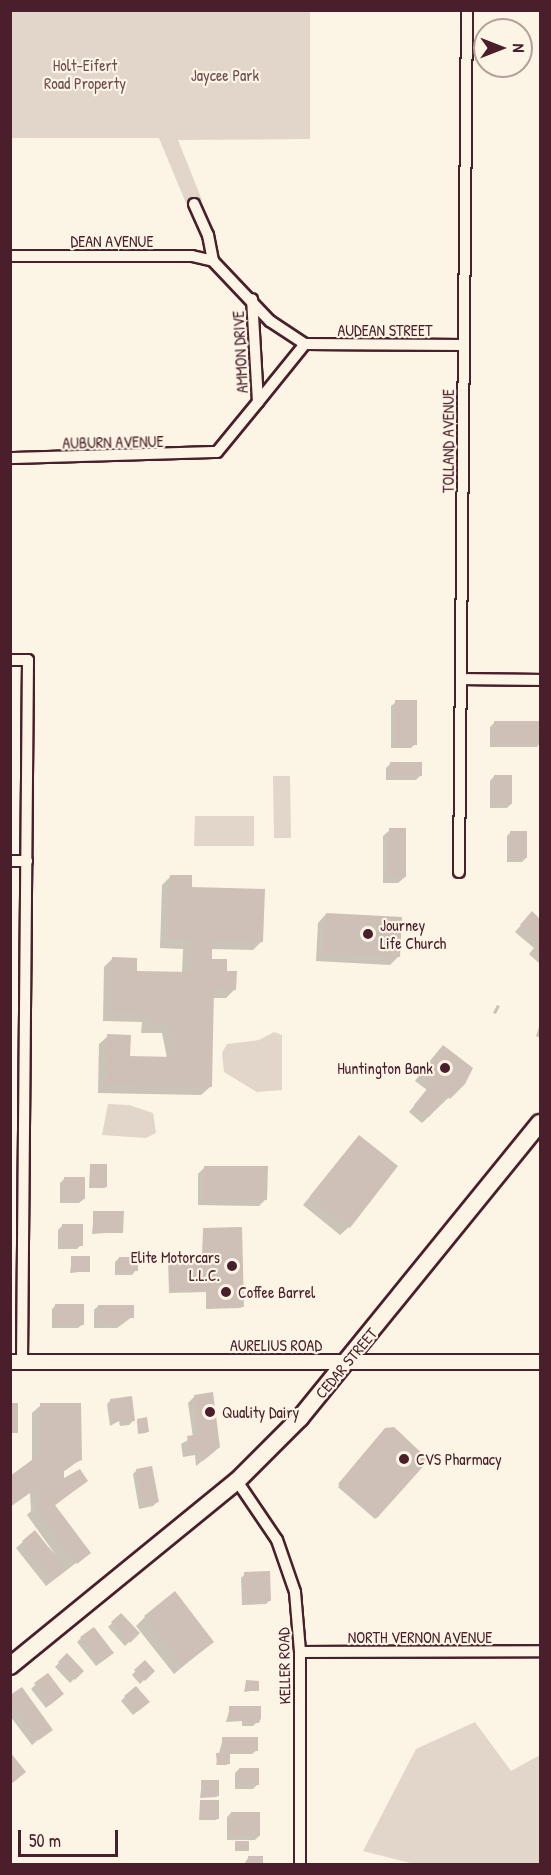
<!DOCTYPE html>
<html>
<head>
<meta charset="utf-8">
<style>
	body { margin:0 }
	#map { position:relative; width:551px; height:1875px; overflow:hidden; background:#fcf5e5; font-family:"Patrick Hand",sans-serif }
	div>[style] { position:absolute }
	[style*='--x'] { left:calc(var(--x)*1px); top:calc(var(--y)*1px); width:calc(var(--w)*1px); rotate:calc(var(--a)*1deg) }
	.green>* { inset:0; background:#e2d5ca }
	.shadow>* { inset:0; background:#0003 }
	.building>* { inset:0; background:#cfc0b7 }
	.roads { filter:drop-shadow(2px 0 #4a1f2b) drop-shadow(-2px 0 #4a1f2b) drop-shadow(0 2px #4a1f2b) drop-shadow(0 -2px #4a1f2b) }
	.minor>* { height:10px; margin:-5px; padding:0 5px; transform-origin:5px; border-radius:5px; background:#fcf5e5 }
	.tertiary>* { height:14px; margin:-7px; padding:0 7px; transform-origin:7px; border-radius:7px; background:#fcf5e5 }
	.secondary>* { height:16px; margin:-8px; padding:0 8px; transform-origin:8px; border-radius:8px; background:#fcf5e5 }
	.dots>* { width:16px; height:16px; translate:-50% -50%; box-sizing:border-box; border:3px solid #fcf5e5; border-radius:50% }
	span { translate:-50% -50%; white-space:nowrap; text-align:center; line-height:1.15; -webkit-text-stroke:4.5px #fcf5e5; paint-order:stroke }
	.park-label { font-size:16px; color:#704c53 }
	.street-label { font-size:16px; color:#4a1f2b }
	.poi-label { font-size:16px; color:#4a1f2b }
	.left { translate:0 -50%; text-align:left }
	.right { translate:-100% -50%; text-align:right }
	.frame { position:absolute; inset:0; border:12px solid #4a1f2b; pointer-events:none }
	.north { position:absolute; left:473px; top:18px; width:60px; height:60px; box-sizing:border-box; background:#fcf5e5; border:2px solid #b59f9b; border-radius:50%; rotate:90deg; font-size:16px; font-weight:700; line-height:24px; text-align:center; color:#4a1f2b }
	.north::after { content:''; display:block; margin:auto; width:21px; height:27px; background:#4a1f2b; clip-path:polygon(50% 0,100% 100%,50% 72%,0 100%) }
	.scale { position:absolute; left:18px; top:1830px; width:100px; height:27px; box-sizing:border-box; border:3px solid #4a1f2b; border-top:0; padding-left:8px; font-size:18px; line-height:21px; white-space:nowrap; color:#4a1f2b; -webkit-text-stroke:4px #fcf5e5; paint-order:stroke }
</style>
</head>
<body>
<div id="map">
	<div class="green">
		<div style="clip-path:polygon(10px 11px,310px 11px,310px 139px,178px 140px,202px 200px,188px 208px,159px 138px,11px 138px)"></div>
		<div style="clip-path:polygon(273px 776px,290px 776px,291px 838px,274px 838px)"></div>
		<div style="clip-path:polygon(195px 816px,254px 816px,254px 846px,194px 846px)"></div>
		<div style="clip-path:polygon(274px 1032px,282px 1035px,282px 1090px,257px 1092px,224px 1072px,222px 1053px,227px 1044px,259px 1040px)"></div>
		<div style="clip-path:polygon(108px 1104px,129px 1105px,153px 1113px,156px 1133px,146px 1138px,102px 1135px)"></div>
		<div style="clip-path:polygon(475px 1722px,511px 1771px,540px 1755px,540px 1864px,414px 1864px,363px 1851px,416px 1749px)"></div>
	</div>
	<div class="shadow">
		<div style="clip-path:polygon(396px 702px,415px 744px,411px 748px,391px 748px,391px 706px)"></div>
		<div style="clip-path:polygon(494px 723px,540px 723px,540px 743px,537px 747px,490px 747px,490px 727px)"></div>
		<div style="clip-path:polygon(390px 764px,420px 776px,416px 780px,386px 780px,386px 768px)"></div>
		<div style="clip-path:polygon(494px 776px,511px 804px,507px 808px,490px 808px,490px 781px)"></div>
		<div style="clip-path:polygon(390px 830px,405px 877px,398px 883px,383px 883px,383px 836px)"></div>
		<div style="clip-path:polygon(511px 832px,526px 858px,522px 862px,507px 862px,507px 836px)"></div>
		<div style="clip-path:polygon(171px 876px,262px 941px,253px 950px,211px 949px,210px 961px,225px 973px,235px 989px,226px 998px,212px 998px,210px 1087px,201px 1095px,98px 1093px,99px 1044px,108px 1036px,129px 1057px,167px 1058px,162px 1033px,141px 1033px,142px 1022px,103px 1021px,104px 967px,113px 958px,135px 972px,182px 973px,183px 949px,160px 948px,162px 885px)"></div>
		<div style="clip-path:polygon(532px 913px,540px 921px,540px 964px,529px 954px,534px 948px,515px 932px)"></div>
		<div style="clip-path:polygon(326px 914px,399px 956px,390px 965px,316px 961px,318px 923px)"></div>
		<div style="clip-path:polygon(497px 1005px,500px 1006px,496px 1014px,493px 1013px)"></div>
		<div style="clip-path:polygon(540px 1024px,540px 1038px,536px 1036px)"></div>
		<div style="clip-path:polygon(437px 1053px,464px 1083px,422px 1123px,409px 1112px,427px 1090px,415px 1081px)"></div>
		<div style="clip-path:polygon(359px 1137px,349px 1227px,340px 1235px,303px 1205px)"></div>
		<div style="clip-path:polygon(90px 1166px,106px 1187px,104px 1188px,89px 1188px)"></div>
		<div style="clip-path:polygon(205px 1167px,266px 1199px,259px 1206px,198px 1205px,198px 1174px)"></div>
		<div style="clip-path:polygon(64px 1179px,84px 1199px,79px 1203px,60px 1203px,60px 1183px)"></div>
		<div style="clip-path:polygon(94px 1212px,122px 1232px,92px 1234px)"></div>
		<div style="clip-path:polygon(62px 1226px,81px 1245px,77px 1249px,58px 1249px,58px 1230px)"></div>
		<div style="clip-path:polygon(203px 1229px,243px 1306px,241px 1308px,206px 1309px,206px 1292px,169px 1293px,168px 1259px,202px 1256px)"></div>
		<div style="clip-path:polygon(72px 1258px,89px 1271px,70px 1273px)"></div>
		<div style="clip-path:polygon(119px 1258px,136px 1270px,132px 1275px,115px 1275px,115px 1262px)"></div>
		<div style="clip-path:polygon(56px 1305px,83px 1324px,78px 1328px,52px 1328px,52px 1309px)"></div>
		<div style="clip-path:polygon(98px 1306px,132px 1317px,117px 1328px,94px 1328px,94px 1310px)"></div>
		<div style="clip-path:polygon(195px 1396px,212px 1453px,196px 1466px,195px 1455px,183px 1457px,181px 1444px,193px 1437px,188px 1403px)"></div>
		<div style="clip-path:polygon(111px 1400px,133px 1421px,129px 1425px,120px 1426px,119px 1421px,110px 1426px,107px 1404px)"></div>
		<div style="clip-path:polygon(41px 1405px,80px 1460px,63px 1472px,63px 1480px,86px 1480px,54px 1506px,89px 1553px,46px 1586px,16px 1548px,34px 1532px,55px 1554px,27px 1515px,31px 1511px,30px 1493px,10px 1507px,10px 1478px,32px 1462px,32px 1413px)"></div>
		<div style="clip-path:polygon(137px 1420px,147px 1431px,146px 1433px,138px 1434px)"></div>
		<div style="clip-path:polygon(386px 1430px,427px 1460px,375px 1519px,338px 1487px)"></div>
		<div style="clip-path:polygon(137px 1470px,157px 1502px,153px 1506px,139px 1509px,133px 1474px)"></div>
		<div style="clip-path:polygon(245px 1574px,270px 1600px,266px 1604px,242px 1605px,241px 1578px)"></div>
		<div style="clip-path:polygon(121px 1615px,138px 1633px,125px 1646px,108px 1627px)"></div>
		<div style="clip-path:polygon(145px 1617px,212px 1642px,174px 1674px,136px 1626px)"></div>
		<div style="clip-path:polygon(81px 1638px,108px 1657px,96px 1666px,77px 1642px)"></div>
		<div style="clip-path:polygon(67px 1655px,82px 1671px,70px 1683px,55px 1667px)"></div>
		<div style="clip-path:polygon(145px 1662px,153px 1671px,140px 1684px,132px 1675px)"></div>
		<div style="clip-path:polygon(246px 1682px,257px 1690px,244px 1692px)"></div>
		<div style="clip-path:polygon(35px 1685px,58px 1698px,46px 1708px,31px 1689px)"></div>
		<div style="clip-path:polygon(10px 1697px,51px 1729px,32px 1745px,10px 1716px)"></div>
		<div style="clip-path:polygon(125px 1697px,144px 1706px,133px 1715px,121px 1701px)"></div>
		<div style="clip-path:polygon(230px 1708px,257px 1722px,253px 1726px,242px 1726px,242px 1721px,226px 1722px)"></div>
		<div style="clip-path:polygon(223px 1738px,257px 1750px,252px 1754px,229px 1754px,227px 1765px,216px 1765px)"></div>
		<div style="clip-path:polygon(239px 1769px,258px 1784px,253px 1789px,235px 1789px,235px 1773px)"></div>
		<div style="clip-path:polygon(202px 1781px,218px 1796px,216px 1797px,200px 1798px)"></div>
		<div style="clip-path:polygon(200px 1802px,218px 1818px,216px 1820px,199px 1820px)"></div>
		<div style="clip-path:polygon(231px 1813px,259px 1836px,255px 1840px,227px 1840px,227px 1817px)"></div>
		<div style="clip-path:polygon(248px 1858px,261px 1858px,261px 1864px,244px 1864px)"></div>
	</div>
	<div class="building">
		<div style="clip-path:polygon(395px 700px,417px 700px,417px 745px,395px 745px)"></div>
		<div style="clip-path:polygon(494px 721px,540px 721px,540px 743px,494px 743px)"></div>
		<div style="clip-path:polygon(390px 762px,422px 762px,422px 776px,390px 776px)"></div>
		<div style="clip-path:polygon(494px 775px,512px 775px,512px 804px,494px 804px)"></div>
		<div style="clip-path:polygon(389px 828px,406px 828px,406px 877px,389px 877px)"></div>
		<div style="clip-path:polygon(510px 831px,527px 831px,527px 858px,510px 858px)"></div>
		<div style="clip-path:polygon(170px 875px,192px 875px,192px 887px,265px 889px,263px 942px,212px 941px,212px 959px,227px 959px,227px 971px,237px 971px,236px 990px,214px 989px,212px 1087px,106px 1085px,107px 1034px,131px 1035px,130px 1056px,175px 1057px,175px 1037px,170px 1036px,170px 1025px,149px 1025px,150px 1014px,111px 1013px,112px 957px,137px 958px,137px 971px,190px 972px,191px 940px,168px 940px)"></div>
		<div style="clip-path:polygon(532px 911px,540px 919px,540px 952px,534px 946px,539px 940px,520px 925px)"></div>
		<div style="clip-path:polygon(326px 913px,402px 917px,400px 957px,324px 953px)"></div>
		<div style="clip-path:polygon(443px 1045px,473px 1068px,465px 1084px,450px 1099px,446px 1096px,429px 1117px,414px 1105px,432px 1083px,420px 1073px)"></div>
		<div style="clip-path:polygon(359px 1135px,398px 1166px,350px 1228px,310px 1196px)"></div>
		<div style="clip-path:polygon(90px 1164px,107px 1164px,107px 1187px,90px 1187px)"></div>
		<div style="clip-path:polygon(204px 1166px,268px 1166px,267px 1200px,204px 1199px)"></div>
		<div style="clip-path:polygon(64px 1177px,85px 1177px,85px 1199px,64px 1199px)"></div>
		<div style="clip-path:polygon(93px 1211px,124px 1211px,123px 1233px,93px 1233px)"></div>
		<div style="clip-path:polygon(62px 1224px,83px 1224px,83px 1246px,62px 1246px)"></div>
		<div style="clip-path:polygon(242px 1227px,244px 1307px,207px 1308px,207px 1291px,170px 1292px,169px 1255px,204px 1254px,203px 1228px)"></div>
		<div style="clip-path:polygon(71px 1256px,90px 1256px,90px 1272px,71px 1272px)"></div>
		<div style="clip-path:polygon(119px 1257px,138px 1257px,138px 1271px,119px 1271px)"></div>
		<div style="clip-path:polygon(55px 1304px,84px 1304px,84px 1325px,55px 1325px)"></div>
		<div style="clip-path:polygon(98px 1305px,134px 1305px,134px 1318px,122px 1318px,122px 1324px,98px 1324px)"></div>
		<div style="clip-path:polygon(213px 1392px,220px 1447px,203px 1461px,201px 1450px,189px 1451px,187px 1436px,199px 1434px,194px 1395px)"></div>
		<div style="clip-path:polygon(132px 1396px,135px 1421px,123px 1423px,123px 1418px,114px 1423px,110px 1399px)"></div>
		<div style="clip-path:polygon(10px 1403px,18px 1403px,18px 1433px,10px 1433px)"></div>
		<div style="clip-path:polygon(40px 1403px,81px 1403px,82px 1460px,64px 1467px,64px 1478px,80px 1469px,88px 1481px,55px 1505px,91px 1553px,77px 1564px,34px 1505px,39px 1502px,38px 1486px,10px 1506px,10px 1476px,40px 1454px)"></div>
		<div style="clip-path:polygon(147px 1417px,149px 1432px,139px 1433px,137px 1419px)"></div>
		<div style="clip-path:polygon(394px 1427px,429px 1460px,377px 1518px,338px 1484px,385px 1428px)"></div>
		<div style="clip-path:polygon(152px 1466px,159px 1502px,143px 1505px,136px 1469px)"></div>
		<div style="clip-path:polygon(35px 1530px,66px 1570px,53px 1580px,22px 1541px)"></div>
		<div style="clip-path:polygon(270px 1571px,271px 1601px,245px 1602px,244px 1572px)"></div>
		<div style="clip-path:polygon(175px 1591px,214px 1642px,183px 1666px,144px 1616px)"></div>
		<div style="clip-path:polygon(121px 1613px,140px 1633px,130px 1643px,111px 1622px)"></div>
		<div style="clip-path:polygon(94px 1627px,114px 1653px,100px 1663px,80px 1637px)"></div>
		<div style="clip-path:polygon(67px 1653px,84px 1671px,75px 1680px,58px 1662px)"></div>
		<div style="clip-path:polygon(145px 1660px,155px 1671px,145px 1681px,134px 1670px)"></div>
		<div style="clip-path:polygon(48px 1673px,64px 1694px,50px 1705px,34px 1683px)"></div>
		<div style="clip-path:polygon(246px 1680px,259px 1681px,259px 1691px,245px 1691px)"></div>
		<div style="clip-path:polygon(136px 1686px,150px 1702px,137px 1712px,124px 1696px)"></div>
		<div style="clip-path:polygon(22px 1687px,53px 1730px,39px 1740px,10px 1701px,10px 1695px)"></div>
		<div style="clip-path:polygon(229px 1706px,261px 1706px,261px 1718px,259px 1723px,245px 1723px,245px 1718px,229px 1718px)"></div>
		<div style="clip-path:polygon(222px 1737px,258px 1737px,258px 1751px,222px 1751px)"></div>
		<div style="clip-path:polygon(10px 1752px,26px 1772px,10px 1785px)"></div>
		<div style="clip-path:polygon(230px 1752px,230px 1764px,217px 1764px,216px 1753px)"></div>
		<div style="clip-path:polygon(239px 1768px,259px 1768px,259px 1785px,239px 1785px)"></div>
		<div style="clip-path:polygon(201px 1780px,219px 1780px,219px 1796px,202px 1797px)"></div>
		<div style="clip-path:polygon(200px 1800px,219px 1800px,219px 1819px,200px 1819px)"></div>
		<div style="clip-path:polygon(231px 1812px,260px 1812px,260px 1836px,231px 1836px)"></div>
		<div style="clip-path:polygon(235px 1841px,249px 1841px,249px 1851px,235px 1851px)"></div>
		<div style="clip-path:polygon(248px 1856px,263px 1856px,263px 1864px,248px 1864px)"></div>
	</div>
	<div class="roads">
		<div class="minor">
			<div style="--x:194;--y:204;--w:34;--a:66"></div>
			<div style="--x:208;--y:235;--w:26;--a:79"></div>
			<div style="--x:213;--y:261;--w:83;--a:46.5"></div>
			<div style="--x:270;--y:321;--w:42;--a:33.3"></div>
			<div style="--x:305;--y:344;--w:159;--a:0.4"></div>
			<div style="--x:10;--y:256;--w:182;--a:0"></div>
			<div style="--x:192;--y:256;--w:22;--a:13"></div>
			<div style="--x:258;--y:402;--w:75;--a:-51"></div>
			<div style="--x:10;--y:458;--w:207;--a:-1.7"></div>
			<div style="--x:217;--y:452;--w:65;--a:-50.6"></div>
			<div style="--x:258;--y:402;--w:103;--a:-93.3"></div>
			<div style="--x:10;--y:660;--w:18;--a:0"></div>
			<div style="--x:28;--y:660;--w:702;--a:90.49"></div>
			<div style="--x:462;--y:679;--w:78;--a:0.7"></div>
			<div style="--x:10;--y:861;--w:17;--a:0"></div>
			<div style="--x:459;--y:872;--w:862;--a:-89.47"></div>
			<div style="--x:237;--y:1481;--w:71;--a:55.9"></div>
			<div style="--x:277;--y:1540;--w:55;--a:70.9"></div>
			<div style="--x:295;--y:1592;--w:60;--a:85.2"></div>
			<div style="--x:300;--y:1652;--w:212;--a:90"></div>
			<div style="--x:300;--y:1652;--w:240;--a:-0.2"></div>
		</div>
		<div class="tertiary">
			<div style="--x:10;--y:1362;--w:530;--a:0"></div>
		</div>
		<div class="secondary">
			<div style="--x:10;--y:1666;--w:293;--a:-39.2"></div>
			<div style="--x:237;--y:1481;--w:89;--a:-45"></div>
			<div style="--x:300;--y:1418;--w:380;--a:-50.9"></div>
		</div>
	</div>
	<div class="dots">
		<div style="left:368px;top:934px;background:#4a1f2b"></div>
		<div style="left:445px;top:1068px;background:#4a1f2b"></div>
		<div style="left:232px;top:1266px;background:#4a1f2b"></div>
		<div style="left:226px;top:1292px;background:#4a1f2b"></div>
		<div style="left:210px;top:1412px;background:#4a1f2b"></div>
		<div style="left:404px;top:1459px;background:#4a1f2b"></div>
	</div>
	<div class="park-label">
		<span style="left:85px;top:74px">Holt-Eifert<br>Road Property</span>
		<span style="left:225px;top:75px">Jaycee Park</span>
	</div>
	<div class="street-label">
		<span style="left:112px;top:241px">DEAN AVENUE</span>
		<span style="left:385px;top:330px">AUDEAN STREET</span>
		<span style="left:240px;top:352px;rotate:-93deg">AMMON DRIVE</span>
		<span style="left:448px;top:441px;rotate:-90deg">TOLLAND AVENUE</span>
		<span style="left:113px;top:442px;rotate:-1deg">AUBURN AVENUE</span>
		<span style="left:276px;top:1345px">AURELIUS ROAD</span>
		<span style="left:346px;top:1363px;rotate:-50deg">CEDAR STREET</span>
		<span style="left:420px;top:1637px">NORTH VERNON AVENUE</span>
		<span style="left:284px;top:1666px;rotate:-91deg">KELLER ROAD</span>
	</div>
	<div class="poi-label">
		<span class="left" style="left:380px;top:934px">Journey<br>Life Church</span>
		<span class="right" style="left:433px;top:1068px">Huntington Bank</span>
		<span class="right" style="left:220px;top:1266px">Elite Motorcars<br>L.L.C.</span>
		<span class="left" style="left:238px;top:1292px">Coffee Barrel</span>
		<span class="left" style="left:222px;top:1412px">Quality Dairy</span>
		<span class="left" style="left:416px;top:1459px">CVS Pharmacy</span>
	</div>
	<div class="frame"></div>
	<div class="north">N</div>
	<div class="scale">50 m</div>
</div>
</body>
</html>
